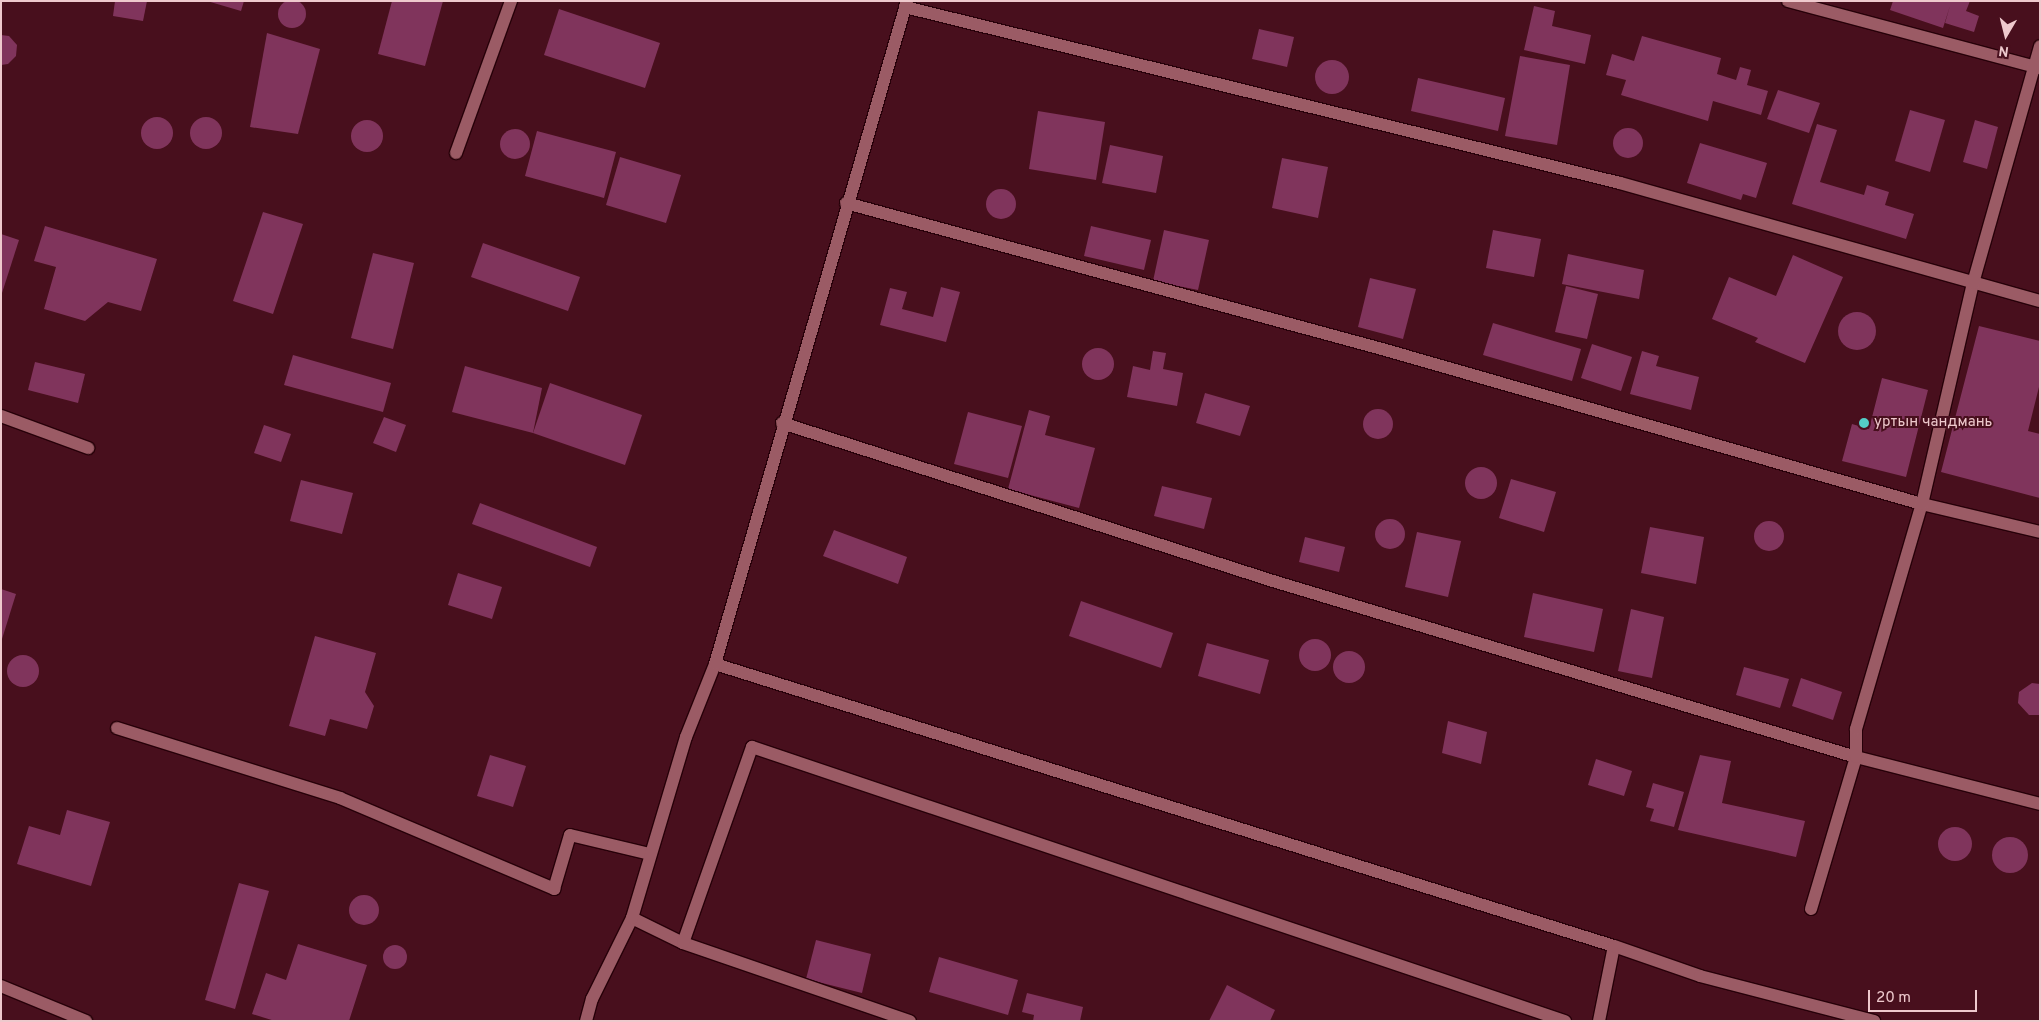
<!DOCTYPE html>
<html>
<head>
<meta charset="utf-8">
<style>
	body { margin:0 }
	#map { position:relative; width:2041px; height:1022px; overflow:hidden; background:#480f1d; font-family:Overpass,sans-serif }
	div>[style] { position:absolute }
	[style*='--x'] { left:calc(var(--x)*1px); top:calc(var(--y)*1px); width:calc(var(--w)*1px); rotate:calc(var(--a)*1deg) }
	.building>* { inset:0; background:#80345c }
	.round { border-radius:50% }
	.roads { filter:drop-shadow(1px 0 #270009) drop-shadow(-1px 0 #270009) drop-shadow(0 1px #270009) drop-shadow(0 -1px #270009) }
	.street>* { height:12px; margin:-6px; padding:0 6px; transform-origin:6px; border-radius:6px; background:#9b5b65 }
	.dots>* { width:14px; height:14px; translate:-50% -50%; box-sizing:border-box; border:2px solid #480f1d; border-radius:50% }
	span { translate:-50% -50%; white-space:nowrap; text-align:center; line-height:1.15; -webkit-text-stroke:4px #480f1d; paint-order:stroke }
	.poi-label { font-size:15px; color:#eec9cd }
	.left { translate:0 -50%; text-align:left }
	.frame { position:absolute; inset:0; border:2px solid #eec9cd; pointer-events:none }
	.north { position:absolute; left:1981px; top:10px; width:50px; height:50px; -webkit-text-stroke:4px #480f1d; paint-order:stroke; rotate:188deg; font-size:14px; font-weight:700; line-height:20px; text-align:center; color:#eec9cd }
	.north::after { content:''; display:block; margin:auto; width:18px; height:22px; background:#eec9cd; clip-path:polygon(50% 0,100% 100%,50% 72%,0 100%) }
	.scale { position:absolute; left:1868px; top:990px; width:109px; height:22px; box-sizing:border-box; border:2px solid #eec9cd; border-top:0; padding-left:6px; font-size:15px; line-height:18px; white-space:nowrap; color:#eec9cd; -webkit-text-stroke:4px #480f1d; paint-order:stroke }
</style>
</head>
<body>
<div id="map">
	<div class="building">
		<div class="round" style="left:278px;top:0;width:28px;height:28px"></div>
		<div style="clip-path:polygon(115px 1px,147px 1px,143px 21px,113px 16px)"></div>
		<div style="clip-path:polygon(207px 1px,244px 1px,241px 11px)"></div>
		<div style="clip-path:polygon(392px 1px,443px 1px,425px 66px,378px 54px)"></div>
		<div style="clip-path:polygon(1893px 1px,1970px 1px,1966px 11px,1979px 16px,1974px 32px,1945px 23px,1950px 6px,1943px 28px,1890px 10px)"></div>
		<div style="clip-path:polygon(1534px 6px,1555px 11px,1552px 26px,1591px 35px,1585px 64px,1524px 50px)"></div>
		<div style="clip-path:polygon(559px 9px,660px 43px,645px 88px,544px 55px)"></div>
		<div style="clip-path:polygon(1259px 29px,1294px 37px,1287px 67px,1252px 59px)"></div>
		<div style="clip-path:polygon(267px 33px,320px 49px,298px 134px,250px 127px)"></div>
		<div style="clip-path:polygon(1px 35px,9px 36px,17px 45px,16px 56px,8px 64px,1px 65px)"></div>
		<div style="clip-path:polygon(1642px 36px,1721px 58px,1717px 74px,1736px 80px,1740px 67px,1751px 70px,1747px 85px,1768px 91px,1761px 115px,1713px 101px,1708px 121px,1621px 95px,1626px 80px,1606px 75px,1612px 54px,1634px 61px)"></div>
		<div style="clip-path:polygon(1520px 56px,1570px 65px,1557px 145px,1505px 136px)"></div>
		<div class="round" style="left:1315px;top:60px;width:34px;height:34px"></div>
		<div style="clip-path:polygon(1418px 78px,1505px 98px,1498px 131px,1411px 111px)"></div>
		<div style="clip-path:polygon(1778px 90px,1820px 103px,1809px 133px,1767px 119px)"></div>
		<div style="clip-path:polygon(1910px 110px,1945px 120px,1930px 172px,1895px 161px)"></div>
		<div style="clip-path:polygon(1038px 111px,1105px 122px,1096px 180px,1029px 169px)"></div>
		<div class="round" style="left:141px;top:117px;width:32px;height:32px"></div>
		<div class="round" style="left:190px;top:117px;width:32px;height:32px"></div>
		<div style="clip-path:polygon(1975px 120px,1998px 127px,1987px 169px,1963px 162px)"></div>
		<div class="round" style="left:351px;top:120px;width:32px;height:32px"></div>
		<div style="clip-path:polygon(1817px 124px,1837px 130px,1820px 182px,1864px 195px,1867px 185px,1889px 192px,1885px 205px,1914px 214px,1906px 239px,1792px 204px)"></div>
		<div class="round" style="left:1613px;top:128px;width:30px;height:30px"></div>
		<div class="round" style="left:500px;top:129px;width:30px;height:30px"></div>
		<div style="clip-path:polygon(537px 131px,616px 152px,604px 198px,525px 176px)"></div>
		<div style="clip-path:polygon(1700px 143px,1767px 163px,1756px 198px,1743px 194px,1741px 200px,1687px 183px)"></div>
		<div style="clip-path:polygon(1110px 145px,1163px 156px,1156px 193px,1102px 183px)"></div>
		<div style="clip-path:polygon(620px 157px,681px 175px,666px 223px,606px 205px)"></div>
		<div style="clip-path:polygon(1282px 158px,1328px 167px,1318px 218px,1272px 208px)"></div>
		<div class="round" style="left:986px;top:189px;width:30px;height:30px"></div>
		<div style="clip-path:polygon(263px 212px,303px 224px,273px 314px,233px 301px)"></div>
		<div style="clip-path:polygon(45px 226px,157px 259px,141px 311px,108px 302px,85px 321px,44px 309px,56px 267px,34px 261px)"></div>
		<div style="clip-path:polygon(1091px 226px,1151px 240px,1144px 270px,1084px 256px)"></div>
		<div style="clip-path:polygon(1164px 230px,1209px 240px,1198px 290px,1153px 281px)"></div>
		<div style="clip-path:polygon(1493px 230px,1541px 239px,1534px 277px,1486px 268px)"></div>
		<div style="clip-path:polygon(1px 234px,19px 240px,2px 293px,1px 293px)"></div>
		<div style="clip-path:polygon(483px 243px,580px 277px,568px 311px,471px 277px)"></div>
		<div style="clip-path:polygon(373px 253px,414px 263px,393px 349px,351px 338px)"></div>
		<div style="clip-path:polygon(1568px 254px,1644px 270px,1639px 299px,1562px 284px)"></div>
		<div style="clip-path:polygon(1793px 255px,1843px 277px,1805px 363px,1755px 342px,1758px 338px,1712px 319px,1729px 277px,1776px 296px)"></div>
		<div style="clip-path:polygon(1370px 278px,1416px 289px,1403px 339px,1358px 327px)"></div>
		<div style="clip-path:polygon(1566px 286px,1598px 294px,1587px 339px,1555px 332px)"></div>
		<div style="clip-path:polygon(941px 287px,960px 292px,946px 342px,880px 325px,890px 288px,907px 292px,902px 309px,933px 317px)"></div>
		<div class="round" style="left:1838px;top:312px;width:38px;height:38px"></div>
		<div style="clip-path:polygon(1493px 323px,1581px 349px,1572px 381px,1483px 355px)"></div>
		<div style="clip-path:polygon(1979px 326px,2040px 341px,2040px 383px,2028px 431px,2040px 434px,2040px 498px,1941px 472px)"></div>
		<div style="clip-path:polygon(1592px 344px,1632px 357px,1621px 391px,1581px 378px)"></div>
		<div class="round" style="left:1082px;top:348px;width:32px;height:32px"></div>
		<div style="clip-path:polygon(1153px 351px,1166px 353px,1163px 369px,1183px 373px,1177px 406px,1127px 397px,1133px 366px,1150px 370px)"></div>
		<div style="clip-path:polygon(1642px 351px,1659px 356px,1656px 366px,1699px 377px,1691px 410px,1630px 394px)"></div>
		<div style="clip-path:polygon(293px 355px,391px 383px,383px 412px,284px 385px)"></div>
		<div style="clip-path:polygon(35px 362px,85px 374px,78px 403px,28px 390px)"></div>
		<div style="clip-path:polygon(465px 366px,542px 388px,533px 433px,452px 412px)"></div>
		<div style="clip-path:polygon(1882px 378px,1928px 390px,1906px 477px,1842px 461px,1852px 424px,1869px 429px)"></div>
		<div style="clip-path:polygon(550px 383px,642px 415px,625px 465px,533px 433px)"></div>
		<div style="clip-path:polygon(1205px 393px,1250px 406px,1240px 436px,1196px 423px)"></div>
		<div class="round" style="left:1363px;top:409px;width:30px;height:30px"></div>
		<div style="clip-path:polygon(1029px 410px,1050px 416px,1045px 435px,1095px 448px,1079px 508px,1008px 489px)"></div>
		<div style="clip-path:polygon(968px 412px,1022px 426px,1008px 478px,954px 464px)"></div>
		<div style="clip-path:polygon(384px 417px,406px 425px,396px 452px,373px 443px)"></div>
		<div style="clip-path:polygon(264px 425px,291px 434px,281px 462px,254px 453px)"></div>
		<div class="round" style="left:1465px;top:467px;width:32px;height:32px"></div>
		<div style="clip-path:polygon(1511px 479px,1556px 492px,1544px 532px,1499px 518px)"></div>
		<div style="clip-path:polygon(301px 480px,353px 493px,342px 534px,290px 521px)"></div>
		<div style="clip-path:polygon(1162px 486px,1212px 498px,1204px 529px,1154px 516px)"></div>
		<div style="clip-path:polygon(480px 503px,597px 547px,590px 567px,472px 524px)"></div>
		<div class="round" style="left:1375px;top:519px;width:30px;height:30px"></div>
		<div class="round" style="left:1754px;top:521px;width:30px;height:30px"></div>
		<div style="clip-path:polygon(1650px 527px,1704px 537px,1696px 584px,1641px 573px)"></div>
		<div style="clip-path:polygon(834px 530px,907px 557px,898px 584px,823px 556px)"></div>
		<div style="clip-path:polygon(1417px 532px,1461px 541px,1448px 597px,1405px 587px)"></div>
		<div style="clip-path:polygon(1305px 537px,1345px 547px,1339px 572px,1299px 562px)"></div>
		<div style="clip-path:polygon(458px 573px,502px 587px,492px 619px,448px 605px)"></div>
		<div style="clip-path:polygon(1px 589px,16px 594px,2px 639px,1px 639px)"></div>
		<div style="clip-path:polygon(1533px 593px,1603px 609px,1594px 652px,1524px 637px)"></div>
		<div style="clip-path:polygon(1081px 601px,1173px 633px,1161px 668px,1069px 636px)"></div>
		<div style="clip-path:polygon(1631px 609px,1664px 617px,1652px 678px,1618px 671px)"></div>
		<div style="clip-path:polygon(315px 636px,376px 653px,365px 692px,374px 706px,367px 729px,330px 719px,325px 736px,289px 726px)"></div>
		<div class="round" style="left:1299px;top:639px;width:32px;height:32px"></div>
		<div style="clip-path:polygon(1207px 643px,1269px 660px,1260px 694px,1198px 676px)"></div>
		<div class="round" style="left:1333px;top:651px;width:32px;height:32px"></div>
		<div class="round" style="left:7px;top:655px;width:32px;height:32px"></div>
		<div style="clip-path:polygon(1744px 667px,1789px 679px,1780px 708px,1736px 695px)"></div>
		<div style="clip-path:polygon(1801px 678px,1842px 692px,1833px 720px,1792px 706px)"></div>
		<div style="clip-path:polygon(2032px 683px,2040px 684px,2040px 715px,2029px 715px,2018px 703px,2019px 692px)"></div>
		<div style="clip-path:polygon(1448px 721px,1487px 732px,1481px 764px,1442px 753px)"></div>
		<div style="clip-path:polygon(490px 755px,526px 766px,513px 807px,477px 796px)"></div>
		<div style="clip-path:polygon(1700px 755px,1731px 761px,1722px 803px,1805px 821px,1796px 857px,1678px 830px)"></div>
		<div style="clip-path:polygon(1596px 759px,1632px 771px,1624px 796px,1588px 785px)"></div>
		<div style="clip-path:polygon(1653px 783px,1684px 792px,1674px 827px,1650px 821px,1654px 809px,1646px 807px)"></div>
		<div style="clip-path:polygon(67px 810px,110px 822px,91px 886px,17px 864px,29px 826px,60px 835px)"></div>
		<div class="round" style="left:1938px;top:827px;width:34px;height:34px"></div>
		<div class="round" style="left:1992px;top:837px;width:36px;height:36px"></div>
		<div style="clip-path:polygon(239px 883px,269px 891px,235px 1009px,205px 1000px)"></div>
		<div class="round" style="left:349px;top:895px;width:30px;height:30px"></div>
		<div style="clip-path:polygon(816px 940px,871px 954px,862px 993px,806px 979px)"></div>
		<div style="clip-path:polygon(298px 944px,367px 965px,349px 1021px,275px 1021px,252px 1014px,266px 973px,286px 980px)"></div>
		<div class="round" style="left:383px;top:945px;width:24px;height:24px"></div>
		<div style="clip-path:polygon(939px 957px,1018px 980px,1008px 1015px,929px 992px)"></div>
		<div style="clip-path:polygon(1227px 985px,1275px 1010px,1270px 1021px,1209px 1021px)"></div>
		<div style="clip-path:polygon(1027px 993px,1083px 1007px,1080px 1021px,1033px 1021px,1034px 1015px,1022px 1012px)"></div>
	</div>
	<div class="roads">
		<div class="street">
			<div style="--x:1788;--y:1;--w:261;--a:14.9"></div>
			<div style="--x:905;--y:7;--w:736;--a:13.83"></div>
			<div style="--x:1620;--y:183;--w:436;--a:15.7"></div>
			<div style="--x:456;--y:153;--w:162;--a:-70.1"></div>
			<div style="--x:846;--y:203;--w:556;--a:15.24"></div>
			<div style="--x:1382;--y:349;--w:562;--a:16.02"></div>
			<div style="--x:1922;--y:504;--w:121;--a:13.3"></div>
			<div style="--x:1;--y:416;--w:93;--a:20.2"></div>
			<div style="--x:782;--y:423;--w:516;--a:17.84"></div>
			<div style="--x:1273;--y:581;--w:609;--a:16.8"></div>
			<div style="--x:1856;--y:757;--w:190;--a:14.3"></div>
			<div style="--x:715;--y:664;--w:942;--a:17.42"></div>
			<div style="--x:117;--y:728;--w:234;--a:17.4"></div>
			<div style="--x:340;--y:798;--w:233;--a:23"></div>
			<div style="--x:554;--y:889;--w:56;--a:-73.5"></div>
			<div style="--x:570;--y:835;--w:82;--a:13.4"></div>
			<div style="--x:1811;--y:909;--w:159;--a:-73.5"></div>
			<div style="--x:1856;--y:757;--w:28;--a:-90"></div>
			<div style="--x:1856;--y:729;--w:234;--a:-73.7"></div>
			<div style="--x:1922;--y:504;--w:227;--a:-77"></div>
			<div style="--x:1973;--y:283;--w:246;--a:-74.2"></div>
			<div style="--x:632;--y:918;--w:57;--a:26.1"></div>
			<div style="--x:683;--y:943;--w:240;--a:19"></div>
			<div style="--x:683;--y:943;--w:208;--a:-70.6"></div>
			<div style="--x:752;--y:747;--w:858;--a:18.63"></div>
			<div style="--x:1;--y:986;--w:92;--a:22.4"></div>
			<div style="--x:586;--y:1021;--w:23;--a:-75"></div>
			<div style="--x:592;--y:999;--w:90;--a:-63.7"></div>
			<div style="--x:632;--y:918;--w:189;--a:-73.4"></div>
			<div style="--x:686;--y:737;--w:79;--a:-68.3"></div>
			<div style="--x:715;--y:664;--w:690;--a:-73.85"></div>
			<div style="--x:1599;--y:1021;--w:76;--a:-78.7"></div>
			<div style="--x:1614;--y:946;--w:91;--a:19.2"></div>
			<div style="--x:1700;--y:976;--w:180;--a:14.5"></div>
		</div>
	</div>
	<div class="dots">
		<div style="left:1864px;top:423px;background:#54cdc7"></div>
	</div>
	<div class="poi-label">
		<span class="left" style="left:1874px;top:423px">уртын чандмань</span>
	</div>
	<div class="frame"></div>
	<div class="north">N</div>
	<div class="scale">20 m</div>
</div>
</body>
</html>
